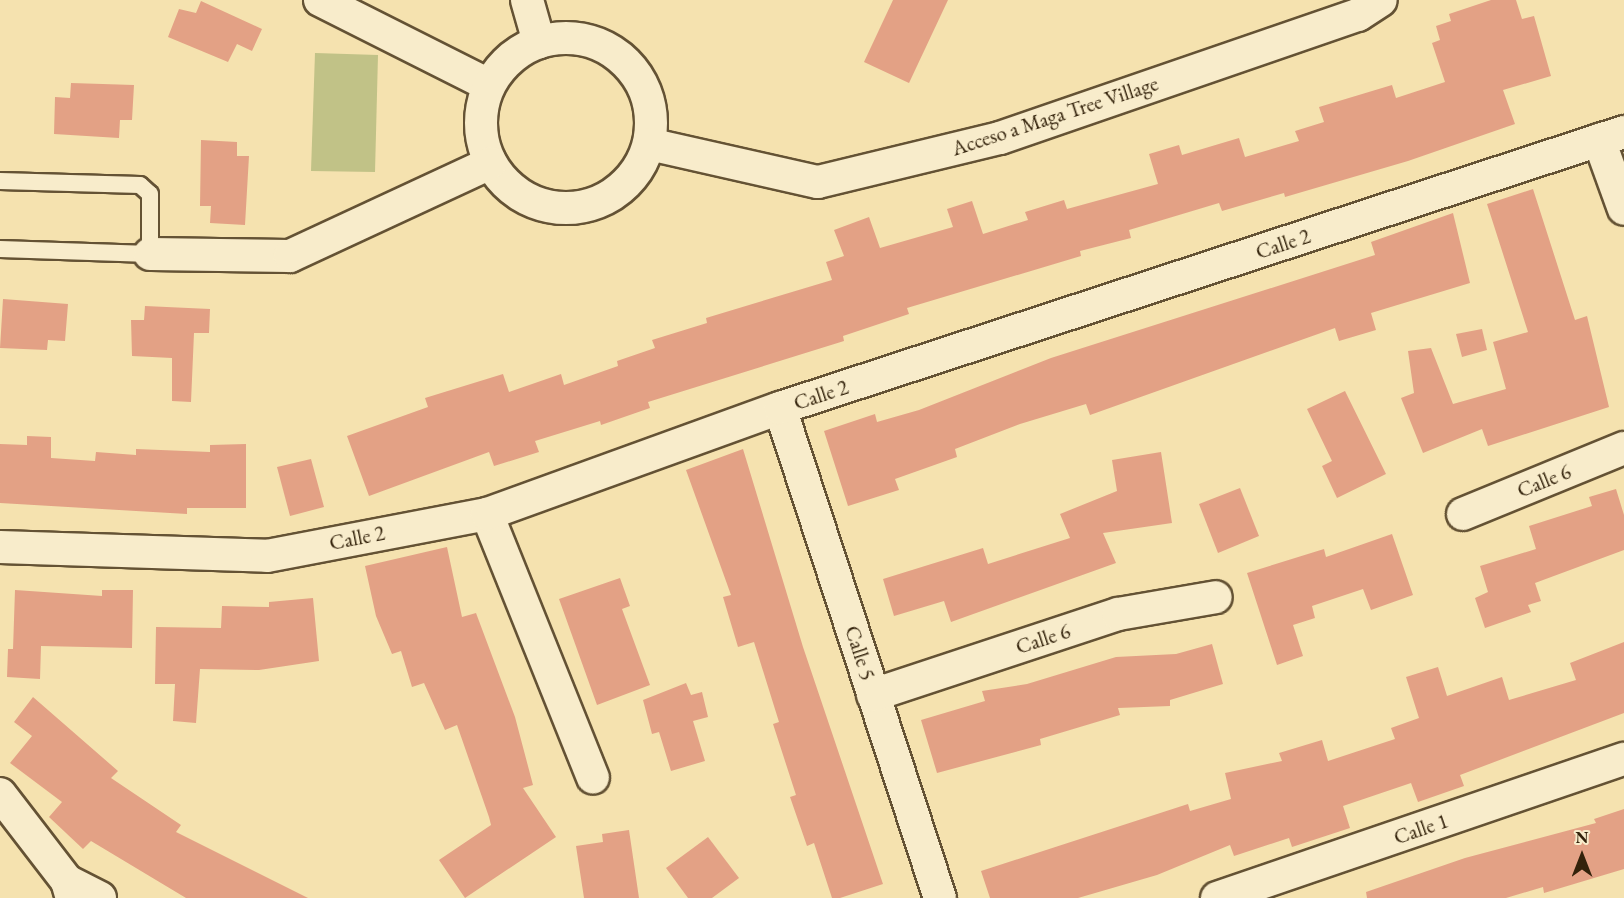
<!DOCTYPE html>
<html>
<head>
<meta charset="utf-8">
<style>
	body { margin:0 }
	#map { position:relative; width:1624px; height:898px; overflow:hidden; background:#f5e2af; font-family:"EB Garamond",serif }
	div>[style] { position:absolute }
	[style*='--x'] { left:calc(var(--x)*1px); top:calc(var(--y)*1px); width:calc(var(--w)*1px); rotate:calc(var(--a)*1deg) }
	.green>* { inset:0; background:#c1c287 }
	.building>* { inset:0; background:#e3a185 }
	.roads { filter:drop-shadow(2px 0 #645234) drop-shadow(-2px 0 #645234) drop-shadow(0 2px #645234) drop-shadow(0 -2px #645234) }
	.lane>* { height:16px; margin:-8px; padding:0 8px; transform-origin:8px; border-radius:8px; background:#f8eccb }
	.street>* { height:32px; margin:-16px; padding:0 16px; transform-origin:16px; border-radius:16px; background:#f8eccb }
	.street>.ring { margin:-16px; padding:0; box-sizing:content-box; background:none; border:32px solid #f8eccb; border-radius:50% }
	span { translate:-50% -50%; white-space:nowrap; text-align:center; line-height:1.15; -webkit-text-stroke:4.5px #f8eccb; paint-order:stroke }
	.street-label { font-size:21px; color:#33220b }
	.north { position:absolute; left:1552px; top:826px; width:60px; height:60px; -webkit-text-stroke:4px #f8eccb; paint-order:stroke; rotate:0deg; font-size:16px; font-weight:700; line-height:24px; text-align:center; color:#33220b }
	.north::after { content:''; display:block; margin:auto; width:21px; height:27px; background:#33220b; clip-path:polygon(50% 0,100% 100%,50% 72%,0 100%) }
</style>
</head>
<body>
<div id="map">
	<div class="green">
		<div style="clip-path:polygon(315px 53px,378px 55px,375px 172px,311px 171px)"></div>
	</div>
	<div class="building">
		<div style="clip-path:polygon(893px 0,948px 0,909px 83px,864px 62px)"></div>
		<div style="clip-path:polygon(1491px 0,1516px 0,1522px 19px,1534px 16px,1551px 76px,1503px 90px,1515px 124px,1408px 161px,1285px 197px,1284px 193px,1222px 211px,1219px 203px,1129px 230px,1131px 238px,1080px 251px,1081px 256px,907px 308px,909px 314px,843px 336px,844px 341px,648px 402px,650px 408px,601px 425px,600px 421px,535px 441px,539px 452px,494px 466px,489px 452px,369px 496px,347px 436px,428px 407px,425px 398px,503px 374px,509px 392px,561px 374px,564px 385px,618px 366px,617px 361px,655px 348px,652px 340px,707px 323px,706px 318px,832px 280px,826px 262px,844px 256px,834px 230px,869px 217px,880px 248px,953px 227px,947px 209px,972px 201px,983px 234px,1028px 220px,1025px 212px,1064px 200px,1067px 209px,1158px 184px,1149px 154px,1179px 145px,1182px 155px,1239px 138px,1245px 157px,1299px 141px,1295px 131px,1324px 122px,1319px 107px,1392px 85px,1396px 98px,1445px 82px,1432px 43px,1440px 40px,1436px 26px,1451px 21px,1449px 14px)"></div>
		<div style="clip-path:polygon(201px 1px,262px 29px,252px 51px,237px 44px,228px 62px,168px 37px,179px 9px,196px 13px)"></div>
		<div style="clip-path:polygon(71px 83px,134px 85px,132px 120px,120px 120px,119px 138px,54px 134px,55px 97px,70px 98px)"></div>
		<div style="clip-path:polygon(201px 140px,237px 142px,237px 156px,249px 156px,245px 225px,210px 223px,211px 206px,200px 206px)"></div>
		<div style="clip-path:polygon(1533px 189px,1575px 320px,1587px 316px,1609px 407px,1488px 446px,1482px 429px,1423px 453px,1401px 398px,1414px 393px,1408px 351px,1431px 348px,1453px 404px,1506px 389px,1493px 342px,1528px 332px,1487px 204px)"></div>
		<div style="clip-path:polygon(1453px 213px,1470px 283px,1371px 313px,1376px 330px,1339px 341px,1335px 328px,1090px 415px,1086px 404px,1020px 424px,955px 449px,957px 457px,895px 479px,899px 490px,848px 506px,824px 431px,875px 414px,877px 422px,919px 410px,1051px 358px,1375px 255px,1371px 242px)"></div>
		<div style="clip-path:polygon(3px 299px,68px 304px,65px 341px,48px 340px,47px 350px,0 348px)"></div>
		<div style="clip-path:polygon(145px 306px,210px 309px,209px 333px,194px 333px,191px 402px,172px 401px,172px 358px,132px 356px,131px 320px,144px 320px)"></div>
		<div style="clip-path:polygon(1482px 329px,1487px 350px,1462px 357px,1456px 334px)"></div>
		<div style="clip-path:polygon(1345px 391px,1386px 474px,1337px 498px,1322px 466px,1332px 461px,1307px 409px)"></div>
		<div style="clip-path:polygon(27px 436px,51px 437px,51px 458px,95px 461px,96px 452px,136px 455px,136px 449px,210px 452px,210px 445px,246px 444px,246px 508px,187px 508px,187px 514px,0 503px,0 444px,27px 445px)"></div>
		<div style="clip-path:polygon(743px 449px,803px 647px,883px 884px,840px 898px,832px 898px,814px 843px,807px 846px,790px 797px,796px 795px,773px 724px,779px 722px,754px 642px,738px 647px,723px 597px,731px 595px,686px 470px)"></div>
		<div style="clip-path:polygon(1161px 452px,1172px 523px,1103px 533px,1116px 563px,951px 622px,944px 601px,894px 616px,883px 579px,983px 548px,988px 564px,1070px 538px,1060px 514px,1117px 491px,1112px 460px)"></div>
		<div style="clip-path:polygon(311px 459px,324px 507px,290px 516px,277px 467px)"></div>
		<div style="clip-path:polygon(1240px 488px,1259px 536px,1218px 553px,1199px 504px)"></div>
		<div style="clip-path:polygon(1616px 489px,1624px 515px,1624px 550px,1535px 583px,1541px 601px,1528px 605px,1531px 612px,1485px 628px,1475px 598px,1488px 592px,1480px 566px,1536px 549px,1529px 526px,1592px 506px,1589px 497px)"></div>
		<div style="clip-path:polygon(1392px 534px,1413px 595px,1371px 610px,1363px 589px,1312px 606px,1315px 618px,1293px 625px,1303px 656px,1277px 665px,1247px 573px,1324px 549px,1326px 557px)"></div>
		<div style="clip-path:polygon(447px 547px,462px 617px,476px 613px,515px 717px,533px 785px,523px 788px,556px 837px,465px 898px,439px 860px,491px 825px,489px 817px,457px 725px,445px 730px,424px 683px,412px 687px,401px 651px,392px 654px,376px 616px,365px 566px)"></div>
		<div style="clip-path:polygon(620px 578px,630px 606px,622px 609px,650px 685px,597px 705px,559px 599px)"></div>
		<div style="clip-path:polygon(15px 590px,102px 596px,102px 590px,133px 590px,132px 648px,41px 646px,40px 679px,7px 677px,8px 649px,13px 649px)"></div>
		<div style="clip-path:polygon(313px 598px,319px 661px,259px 670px,200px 669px,196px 723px,173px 721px,175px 684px,155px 684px,156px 627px,221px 628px,222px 606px,269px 607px,269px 602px)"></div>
		<div style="clip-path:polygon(1624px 642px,1624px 713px,1460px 775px,1464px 786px,1418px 802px,1411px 783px,1343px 806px,1350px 828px,1292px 847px,1289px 838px,1234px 856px,1230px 845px,1157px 875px,1078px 898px,990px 898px,981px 871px,1188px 804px,1190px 811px,1231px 799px,1225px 773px,1282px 761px,1279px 753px,1322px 740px,1328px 761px,1395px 739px,1391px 728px,1419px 718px,1406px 677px,1438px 667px,1447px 696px,1502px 677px,1509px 700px,1576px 680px,1570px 663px)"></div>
		<div style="clip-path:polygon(1212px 644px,1223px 684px,1170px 700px,1170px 706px,1118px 708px,1120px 715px,1040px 739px,1041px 745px,937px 773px,921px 720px,985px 701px,982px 691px,1027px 684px,1116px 657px,1176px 654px)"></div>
		<div style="clip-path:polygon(686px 683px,691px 695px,702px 692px,708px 717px,693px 721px,705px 761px,671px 771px,659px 732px,652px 734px,643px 700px)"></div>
		<div style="clip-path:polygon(33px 697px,118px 771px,111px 778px,181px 825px,176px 832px,308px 898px,186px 898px,91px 841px,83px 849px,49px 817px,62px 802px,10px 763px,32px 736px,14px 722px)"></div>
		<div style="clip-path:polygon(1624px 809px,1624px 869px,1544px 893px,1543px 887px,1506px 898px,1367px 898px,1366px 892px,1465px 858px,1596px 823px,1594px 819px)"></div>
		<div style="clip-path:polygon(629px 830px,639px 898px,584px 898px,576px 846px,603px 842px,602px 834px)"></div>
		<div style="clip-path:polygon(708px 837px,739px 878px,712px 898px,688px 898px,666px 868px)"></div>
	</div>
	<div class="roads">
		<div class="lane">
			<div style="--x:0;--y:181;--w:140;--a:1.6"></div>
			<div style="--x:140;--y:185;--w:13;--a:42"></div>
			<div style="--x:150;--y:194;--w:60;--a:90"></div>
			<div style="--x:150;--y:254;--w:150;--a:-178.1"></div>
		</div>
		<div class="street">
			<div style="--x:320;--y:0;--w:189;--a:26.7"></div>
			<div style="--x:527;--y:0;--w:44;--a:74.1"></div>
			<div class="ring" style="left:481px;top:38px;width:138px;height:138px"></div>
			<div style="--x:1599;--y:140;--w:73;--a:70.1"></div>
			<div style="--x:649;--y:144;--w:173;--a:12.7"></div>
			<div style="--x:818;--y:182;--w:187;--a:-13.6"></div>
			<div style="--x:1000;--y:138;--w:379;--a:-19"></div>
			<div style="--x:1358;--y:15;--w:27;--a:-33"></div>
			<div style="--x:150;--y:254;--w:140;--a:0.8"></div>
			<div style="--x:290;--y:256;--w:221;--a:-24.9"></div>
			<div style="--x:780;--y:408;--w:515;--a:71.92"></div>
			<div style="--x:487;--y:514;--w:284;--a:68.1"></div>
			<div style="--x:1463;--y:514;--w:174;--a:-22.3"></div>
			<div style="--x:0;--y:547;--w:267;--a:1.9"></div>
			<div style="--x:267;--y:556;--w:224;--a:-10.8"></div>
			<div style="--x:487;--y:514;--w:312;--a:-19.9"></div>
			<div style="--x:780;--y:408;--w:888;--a:-18.11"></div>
			<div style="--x:873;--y:695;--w:258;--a:-18.3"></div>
			<div style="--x:1118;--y:614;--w:99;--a:-9.8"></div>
			<div style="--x:0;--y:794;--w:110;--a:52.4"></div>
			<div style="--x:67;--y:881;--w:18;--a:74"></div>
			<div style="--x:67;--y:881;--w:37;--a:27"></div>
			<div style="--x:1217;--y:898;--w:430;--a:-18.9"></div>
		</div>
	</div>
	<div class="street-label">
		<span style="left:1055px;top:116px;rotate:-18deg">Acceso a Maga Tree Village</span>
		<span style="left:1283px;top:244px;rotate:-18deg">Calle 2</span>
		<span style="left:821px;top:395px;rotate:-18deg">Calle 2</span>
		<span style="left:1544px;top:481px;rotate:-22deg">Calle 6</span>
		<span style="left:357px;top:538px;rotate:-11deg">Calle 2</span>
		<span style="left:1043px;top:639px;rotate:-18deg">Calle 6</span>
		<span style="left:860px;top:653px;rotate:72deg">Calle 5</span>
		<span style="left:1421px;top:829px;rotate:-19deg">Calle 1</span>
	</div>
	<div class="north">N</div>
</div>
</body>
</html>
